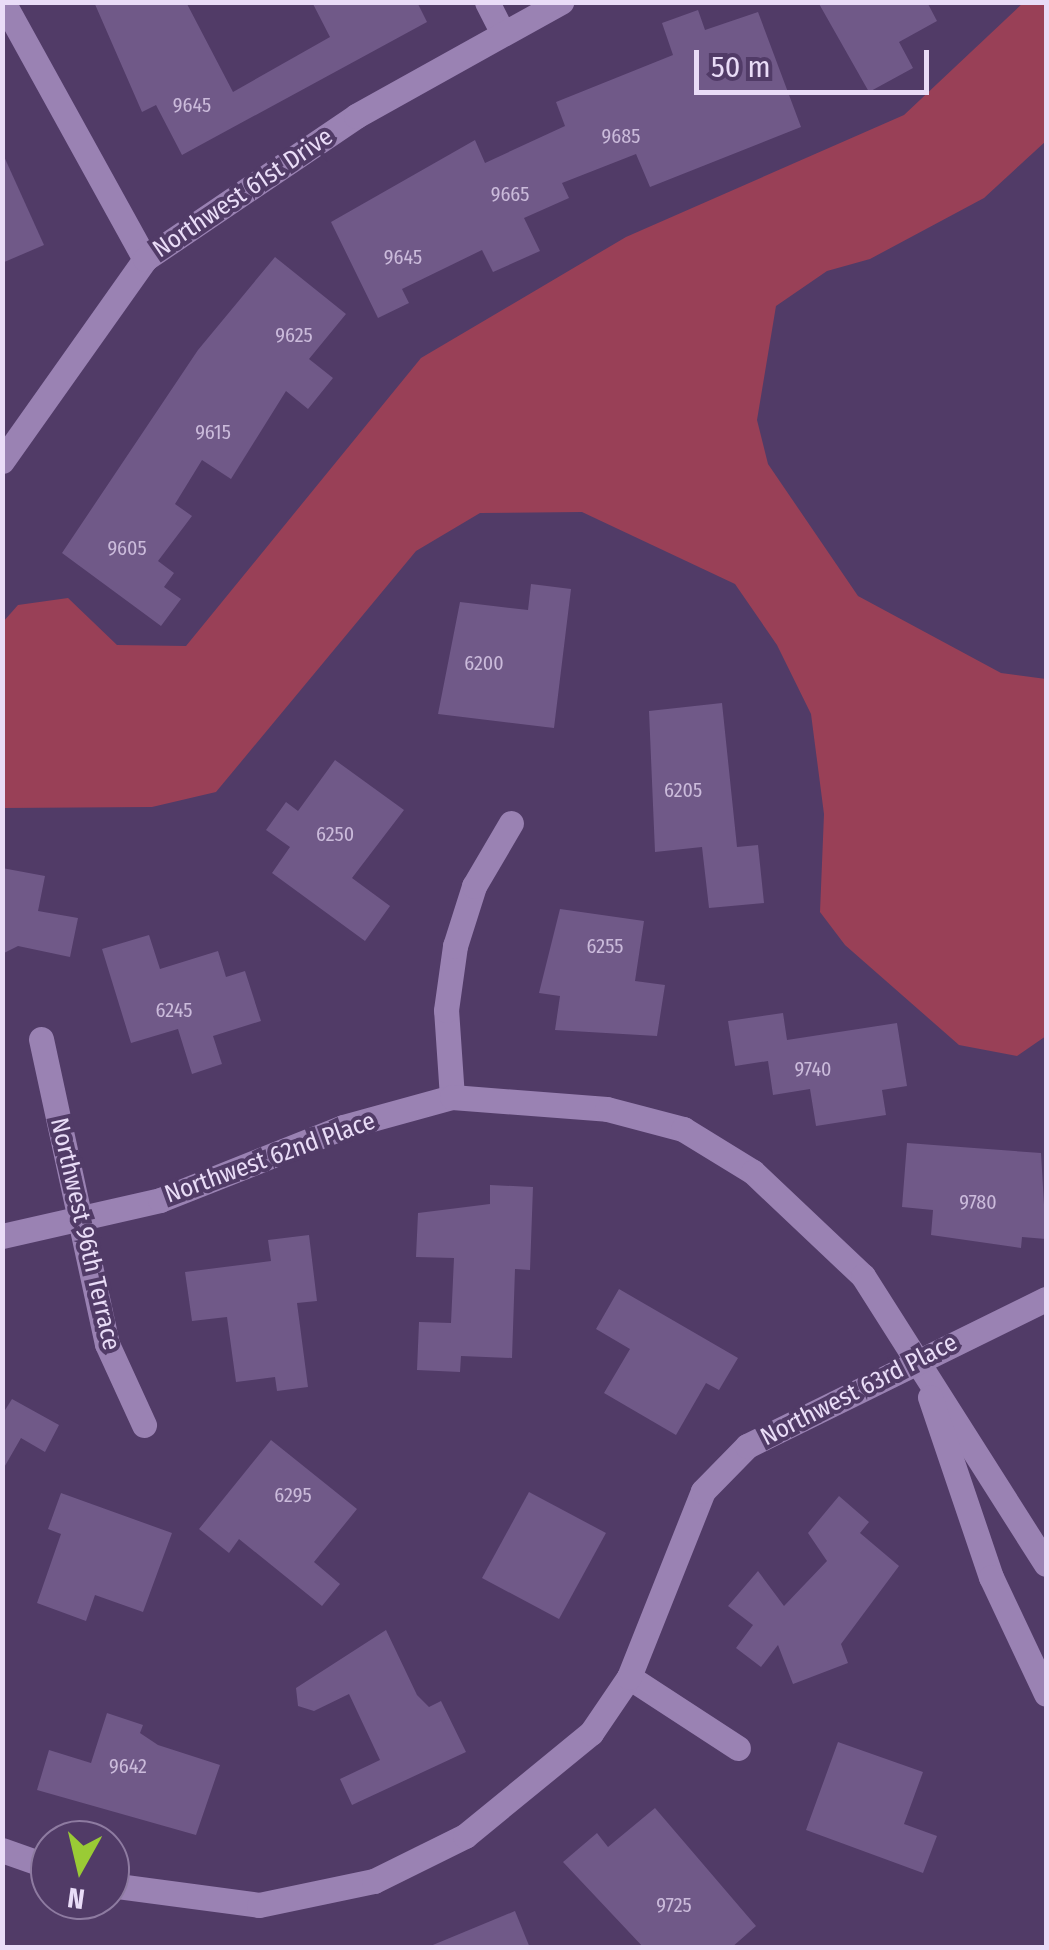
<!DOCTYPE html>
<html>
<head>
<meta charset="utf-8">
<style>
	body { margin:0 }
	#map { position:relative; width:1049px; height:1950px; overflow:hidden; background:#513b67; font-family:"Fira Sans Condensed",sans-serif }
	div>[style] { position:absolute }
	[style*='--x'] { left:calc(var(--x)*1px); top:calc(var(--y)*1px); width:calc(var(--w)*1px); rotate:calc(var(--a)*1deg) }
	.water>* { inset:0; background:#994057 }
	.building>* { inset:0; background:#705988 }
	.minor>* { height:25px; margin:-12.5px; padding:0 12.5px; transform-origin:12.5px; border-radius:12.5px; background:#9a82b3 }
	span { translate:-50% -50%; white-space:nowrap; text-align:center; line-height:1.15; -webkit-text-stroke:8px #513b67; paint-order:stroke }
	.number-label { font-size:20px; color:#cbbbdb }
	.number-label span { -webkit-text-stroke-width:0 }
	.street-label { font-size:25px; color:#e9dcf7 }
	.frame { position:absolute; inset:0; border:5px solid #e9dcf7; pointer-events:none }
	.north { position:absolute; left:30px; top:1820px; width:100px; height:100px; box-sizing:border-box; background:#513b67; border:2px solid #8e7ba1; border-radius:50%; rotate:188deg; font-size:28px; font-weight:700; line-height:40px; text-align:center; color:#e9dcf7 }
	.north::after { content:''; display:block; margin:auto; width:35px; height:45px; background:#9acb35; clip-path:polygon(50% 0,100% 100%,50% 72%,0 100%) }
	.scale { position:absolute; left:694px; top:50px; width:235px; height:45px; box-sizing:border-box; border:5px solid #e9dcf7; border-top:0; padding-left:12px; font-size:30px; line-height:35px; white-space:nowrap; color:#e9dcf7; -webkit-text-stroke:8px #513b67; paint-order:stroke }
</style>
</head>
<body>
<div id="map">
	<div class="water">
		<div style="clip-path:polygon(1023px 3px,1046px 3px,1046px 141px,984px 198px,870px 259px,827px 271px,776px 306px,757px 420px,768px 464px,858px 596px,1001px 673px,1046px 679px,1046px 1036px,1017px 1056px,959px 1045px,845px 945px,820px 912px,824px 814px,811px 714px,777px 645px,735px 584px,582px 512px,480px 513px,416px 551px,216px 792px,152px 807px,3px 808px,3px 622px,18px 605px,68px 598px,117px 645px,186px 646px,421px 358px,626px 237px,904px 115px)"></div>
	</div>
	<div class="building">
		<div style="clip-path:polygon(94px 2px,186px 2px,233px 92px,330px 37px,312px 2px,417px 2px,427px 22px,182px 155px,156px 105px,142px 112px)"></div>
		<div style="clip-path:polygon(818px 2px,927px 2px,937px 21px,899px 42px,913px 68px,869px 92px)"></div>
		<div style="clip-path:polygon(698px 10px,705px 30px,758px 12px,801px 127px,650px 187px,636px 154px,562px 183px,569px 198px,524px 218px,540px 251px,493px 272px,482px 250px,402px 289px,409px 303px,378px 318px,331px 222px,475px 140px,485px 163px,565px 126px,556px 102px,673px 55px,662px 23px)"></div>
		<div style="clip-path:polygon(2px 152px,44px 245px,2px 263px)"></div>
		<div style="clip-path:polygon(275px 257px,346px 314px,309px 359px,333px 378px,308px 409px,286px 391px,231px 479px,202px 460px,175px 504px,192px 516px,158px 561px,174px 573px,164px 587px,181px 599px,161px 626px,62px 553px,198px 350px)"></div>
		<div style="clip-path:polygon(531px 584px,571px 589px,554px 728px,438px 714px,460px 602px,528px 610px)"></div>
		<div style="clip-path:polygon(722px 703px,737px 847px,758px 845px,764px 903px,709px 908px,702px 847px,655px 852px,649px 711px)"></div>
		<div style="clip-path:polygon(335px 760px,404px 810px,352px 878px,390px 906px,365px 941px,272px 873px,290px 847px,266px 830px,286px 802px,298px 811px)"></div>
		<div style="clip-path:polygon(2px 868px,45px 876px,38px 911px,78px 918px,70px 957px,18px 946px,2px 954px)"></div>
		<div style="clip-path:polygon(560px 909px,644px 921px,635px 981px,665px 985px,657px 1036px,555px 1030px,560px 996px,539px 993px)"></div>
		<div style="clip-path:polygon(149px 935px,160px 969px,218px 951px,226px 977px,245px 971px,261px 1021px,213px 1036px,222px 1064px,192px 1074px,178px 1029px,131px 1043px,102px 949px)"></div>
		<div style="clip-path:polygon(783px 1013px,787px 1040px,897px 1023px,907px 1086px,882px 1090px,886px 1115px,816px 1126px,810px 1089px,773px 1095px,768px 1061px,735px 1066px,728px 1021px)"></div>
		<div style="clip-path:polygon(907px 1143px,1041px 1153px,1046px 1239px,1022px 1237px,1021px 1248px,931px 1235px,933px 1210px,902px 1207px)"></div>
		<div style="clip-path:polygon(490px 1185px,533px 1187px,530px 1270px,515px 1269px,512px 1358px,461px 1356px,460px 1372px,417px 1370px,419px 1322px,451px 1323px,454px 1258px,416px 1257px,418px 1213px,490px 1204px)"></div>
		<div style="clip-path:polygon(309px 1235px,317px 1301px,297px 1303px,308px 1387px,277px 1391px,275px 1377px,236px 1382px,227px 1317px,192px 1321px,185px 1272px,271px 1261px,268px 1240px)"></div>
		<div style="clip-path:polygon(619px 1289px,738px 1358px,719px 1390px,706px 1383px,676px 1435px,604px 1393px,630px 1349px,596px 1329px)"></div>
		<div style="clip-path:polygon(12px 1399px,59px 1425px,45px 1452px,21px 1438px,2px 1471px,2px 1415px)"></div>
		<div style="clip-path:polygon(271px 1440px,357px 1509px,314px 1562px,340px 1584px,322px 1606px,239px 1539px,229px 1553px,199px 1529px)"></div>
		<div style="clip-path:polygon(529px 1492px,606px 1533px,559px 1619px,482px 1578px)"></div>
		<div style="clip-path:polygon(61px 1493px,172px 1533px,143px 1612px,95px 1595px,86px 1621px,37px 1603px,61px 1534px,48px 1529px)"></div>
		<div style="clip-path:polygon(839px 1496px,869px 1522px,860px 1533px,899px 1566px,841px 1644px,848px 1663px,793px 1684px,778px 1645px,761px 1667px,736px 1648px,753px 1625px,728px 1606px,758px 1571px,784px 1606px,827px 1561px,808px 1533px)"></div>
		<div style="clip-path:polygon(386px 1630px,417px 1695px,429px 1707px,441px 1701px,466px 1752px,352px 1805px,340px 1779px,380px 1760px,349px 1694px,314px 1711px,298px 1706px,296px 1688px)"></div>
		<div style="clip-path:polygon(107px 1713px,143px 1725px,140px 1733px,158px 1745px,220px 1765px,196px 1835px,37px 1790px,49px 1750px,91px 1763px)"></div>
		<div style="clip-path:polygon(838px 1742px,923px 1772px,904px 1824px,937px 1836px,923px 1873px,806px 1830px)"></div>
		<div style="clip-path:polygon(655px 1808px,756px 1926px,731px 1948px,644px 1948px,563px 1862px,597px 1833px,608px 1847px)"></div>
		<div style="clip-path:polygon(515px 1911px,530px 1948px,428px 1948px,428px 1947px)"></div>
	</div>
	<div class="minor">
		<div style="--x:3;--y:2;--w:294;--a:61.1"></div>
		<div style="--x:487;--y:2;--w:29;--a:63"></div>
		<div style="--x:2;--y:461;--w:247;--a:-54.7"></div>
		<div style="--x:145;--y:259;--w:255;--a:-34.1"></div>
		<div style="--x:356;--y:116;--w:235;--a:-29.1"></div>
		<div style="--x:41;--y:1039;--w:312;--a:77.8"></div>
		<div style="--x:107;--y:1344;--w:89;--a:65.4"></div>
		<div style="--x:452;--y:1097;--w:87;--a:-93.9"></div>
		<div style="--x:446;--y:1010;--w:65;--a:-82"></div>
		<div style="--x:455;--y:946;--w:63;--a:-72.4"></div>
		<div style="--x:474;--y:886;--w:73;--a:-59.6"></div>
		<div style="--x:2;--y:1236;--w:162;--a:-12.8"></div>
		<div style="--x:160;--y:1200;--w:197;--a:-21.7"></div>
		<div style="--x:343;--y:1127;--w:113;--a:-15.4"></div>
		<div style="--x:452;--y:1097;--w:155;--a:4.4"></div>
		<div style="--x:607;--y:1109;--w:79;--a:14.7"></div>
		<div style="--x:683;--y:1129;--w:82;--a:31.6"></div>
		<div style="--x:753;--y:1172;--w:151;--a:43.4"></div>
		<div style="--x:863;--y:1276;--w:341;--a:57.6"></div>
		<div style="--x:930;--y:1397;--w:190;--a:71.3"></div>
		<div style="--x:991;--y:1577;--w:129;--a:64.8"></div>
		<div style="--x:629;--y:1677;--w:130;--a:33.1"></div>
		<div style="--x:2;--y:1850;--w:51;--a:19.5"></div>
		<div style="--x:110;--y:1885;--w:150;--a:7.6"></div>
		<div style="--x:259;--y:1905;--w:117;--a:-11.8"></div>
		<div style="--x:374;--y:1881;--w:102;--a:-26.3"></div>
		<div style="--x:465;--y:1836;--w:163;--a:-39.3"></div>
		<div style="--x:591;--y:1733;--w:68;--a:-55.8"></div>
		<div style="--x:629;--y:1677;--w:200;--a:-68.3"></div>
		<div style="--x:703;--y:1491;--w:63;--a:-45.6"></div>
		<div style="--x:747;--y:1446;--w:333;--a:-26.2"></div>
	</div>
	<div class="number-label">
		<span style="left:192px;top:105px">9645</span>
		<span style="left:621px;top:136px">9685</span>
		<span style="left:510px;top:194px">9665</span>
		<span style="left:403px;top:257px">9645</span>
		<span style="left:294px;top:335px">9625</span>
		<span style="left:213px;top:432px">9615</span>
		<span style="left:127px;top:548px">9605</span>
		<span style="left:484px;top:663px">6200</span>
		<span style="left:683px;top:790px">6205</span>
		<span style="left:335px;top:834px">6250</span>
		<span style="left:605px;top:946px">6255</span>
		<span style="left:174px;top:1010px">6245</span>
		<span style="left:813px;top:1069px">9740</span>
		<span style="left:978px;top:1202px">9780</span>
		<span style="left:293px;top:1495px">6295</span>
		<span style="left:128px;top:1766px">9642</span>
		<span style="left:674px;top:1905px">9725</span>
	</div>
	<div class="street-label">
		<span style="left:243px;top:193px;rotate:-34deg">Northwest 61st Drive</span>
		<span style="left:270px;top:1158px;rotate:-20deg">Northwest 62nd Place</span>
		<span style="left:85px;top:1234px;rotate:77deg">Northwest 96th Terrace</span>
		<span style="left:859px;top:1390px;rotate:-27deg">Northwest 63rd Place</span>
	</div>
	<div class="frame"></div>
	<div class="north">N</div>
	<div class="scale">50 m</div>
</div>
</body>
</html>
